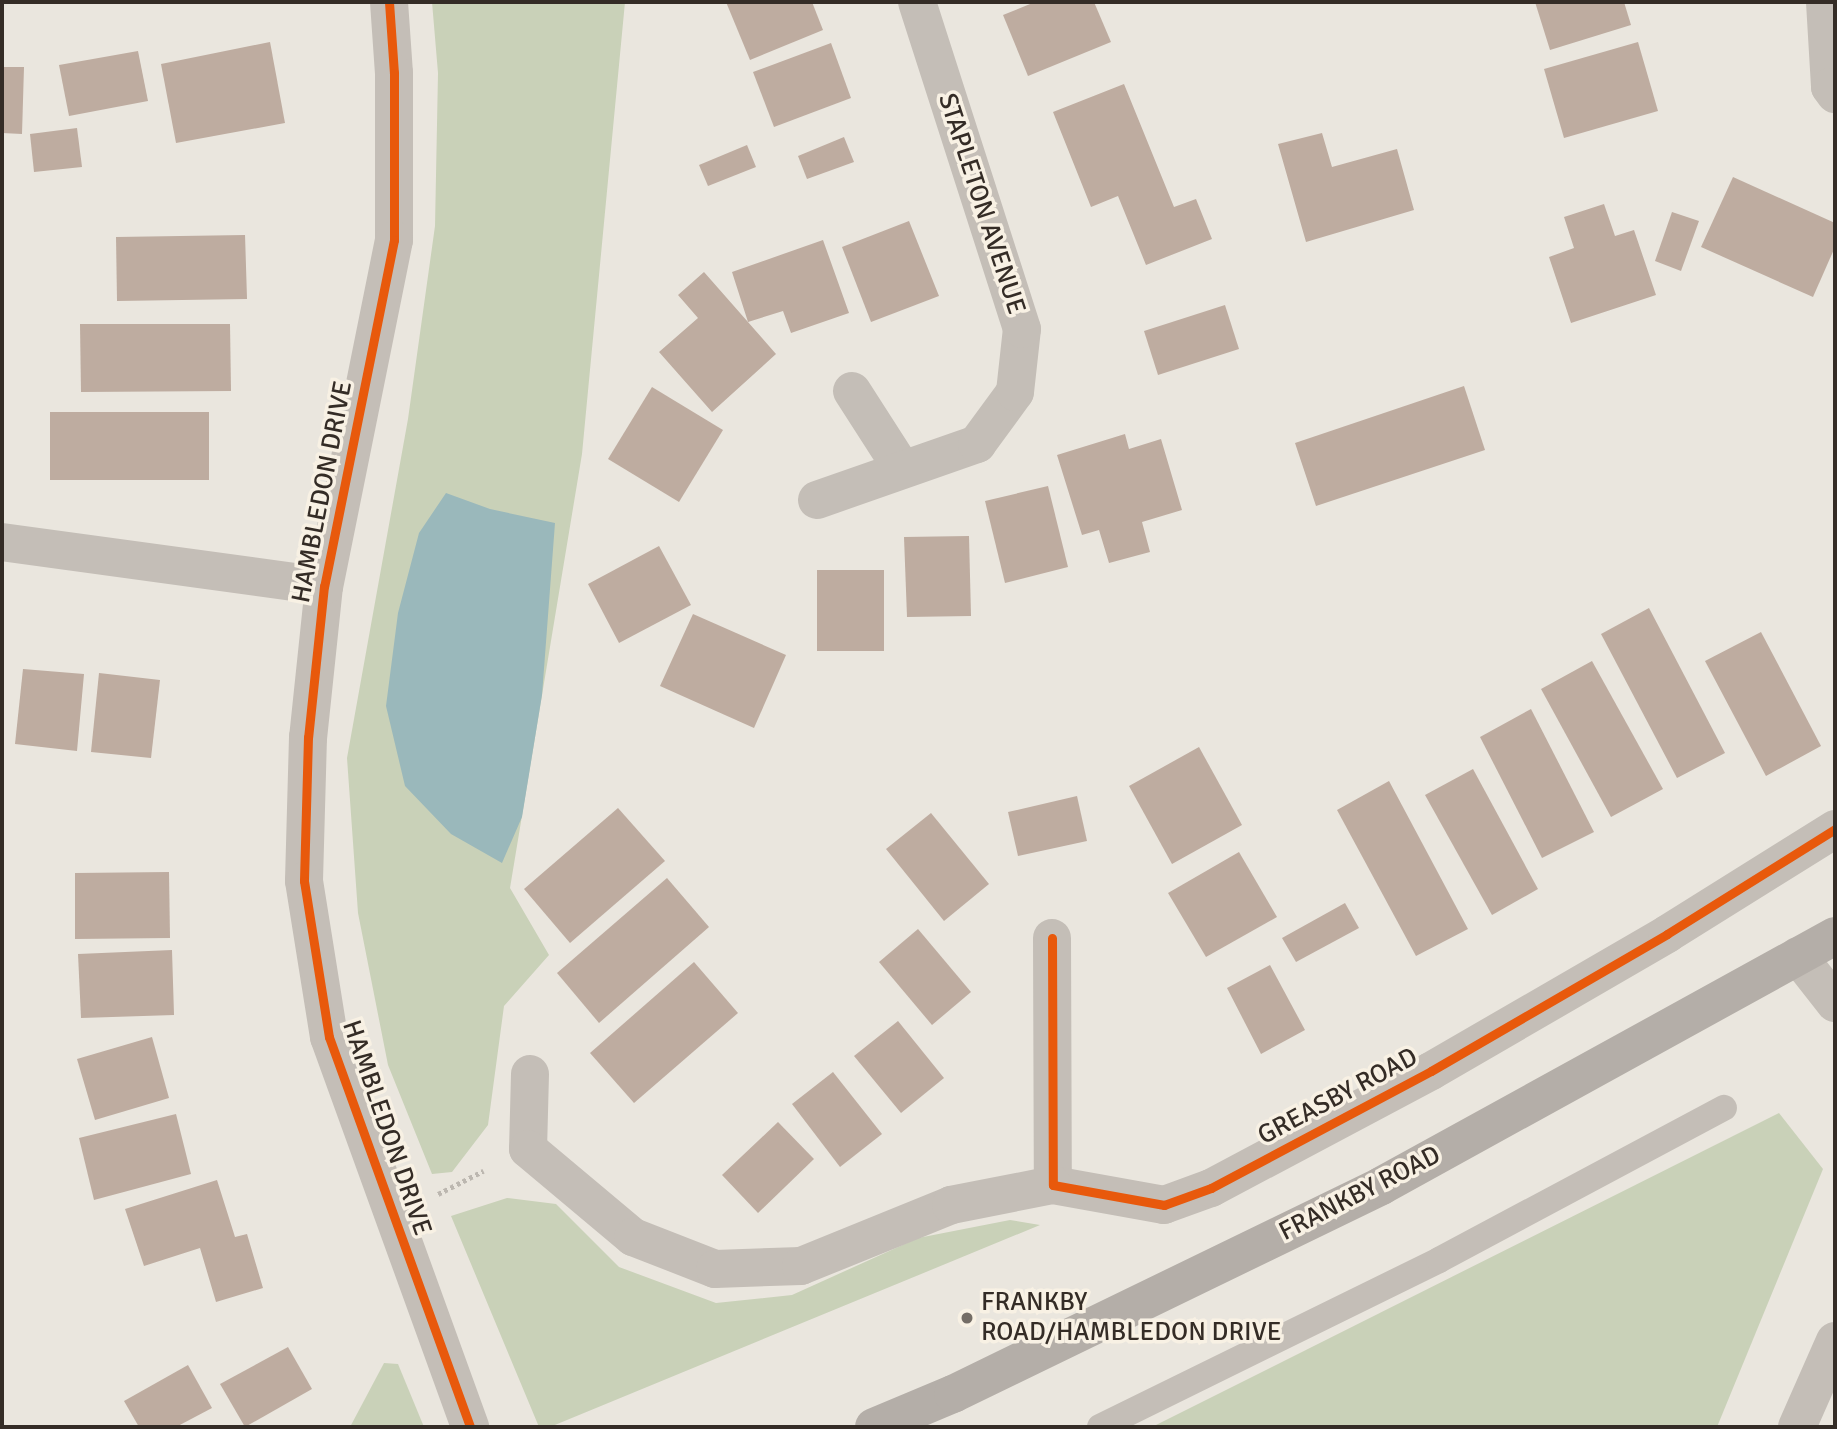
<!DOCTYPE html>
<html>
<head>
<meta charset="utf-8">
<style>
	body { margin:0 }
	#map { position:relative; width:1837px; height:1429px; overflow:hidden; background:#eae6de; font-family:Signika,sans-serif }
	div>[style] { position:absolute }
	[style*='--x'] { left:calc(var(--x)*1px); top:calc(var(--y)*1px); width:calc(var(--w)*1px); rotate:calc(var(--a)*1deg) }
	.green>* { inset:0; background:#c9d1b8 }
	.water>* { inset:0; background:#9ab8bb }
	.building>* { inset:0; background:#beaca0 }
	.path>* { height:4.5px; margin-top:-2.25px; transform-origin:0; background:repeating-linear-gradient(90deg,#bcb7b0 0 3.5px,transparent 0 7px) }
	.service>* { height:26px; margin:-13px; padding:0 13px; transform-origin:13px; border-radius:13px; background:#c4beb7 }
	.minor>* { height:38px; margin:-19px; padding:0 19px; transform-origin:19px; border-radius:19px; background:#c4beb7 }
	.tertiary>* { height:38px; margin:-19px; padding:0 19px; transform-origin:19px; border-radius:19px; background:#c4beb7 }
	.secondary>* { height:38px; margin:-19px; padding:0 19px; transform-origin:19px; border-radius:19px; background:#b4aea8 }
	.cycleway>* { height:9px; margin:-4.5px; padding:0 4.5px; transform-origin:4.5px; border-radius:4.5px; background:#e8590c }
	.dots>* { width:19px; height:19px; translate:-50% -50%; box-sizing:border-box; border:4px solid #f8f1e4; border-radius:50% }
	span { translate:-50% -50%; white-space:nowrap; text-align:center; line-height:1.15; -webkit-text-stroke:7px #f8f1e4; paint-order:stroke }
	.street-label { font-size:26px; color:#342c26 }
	.poi-label { font-size:26px; color:#342c26 }
	.left { translate:0 -50%; text-align:left }
	.frame { position:absolute; inset:0; border:4px solid #342c26; pointer-events:none }
</style>
</head>
<body>
<div id="map">
	<div class="green">
		<div style="clip-path:polygon(432px 2px,625px 2px,582px 454px,510px 888px,549px 955px,504px 1006px,488px 1125px,452px 1172px,432px 1174px,388px 1065px,358px 913px,347px 758px,408px 419px,435px 226px,438px 73px)"></div>
		<div style="clip-path:polygon(1779px 1113px,1823px 1169px,1717px 1427px,1152px 1427px)"></div>
		<div style="clip-path:polygon(507px 1198px,556px 1204px,619px 1267px,716px 1303px,792px 1295px,918px 1238px,1010px 1220px,1040px 1225px,550px 1427px,539px 1427px,451px 1216px)"></div>
		<div style="clip-path:polygon(384px 1363px,398px 1364px,424px 1427px,350px 1427px)"></div>
	</div>
	<div class="water">
		<div style="clip-path:polygon(446px 493px,490px 509px,555px 523px,542px 695px,522px 817px,502px 863px,451px 834px,405px 786px,386px 706px,398px 613px,419px 533px)"></div>
	</div>
	<div class="building">
		<div style="clip-path:polygon(726px 2px,812px 2px,823px 30px,750px 60px)"></div>
		<div style="clip-path:polygon(1035px 2px,1094px 2px,1111px 42px,1028px 76px,1003px 15px)"></div>
		<div style="clip-path:polygon(1535px 2px,1624px 2px,1631px 25px,1550px 50px)"></div>
		<div style="clip-path:polygon(270px 42px,285px 123px,176px 143px,161px 64px)"></div>
		<div style="clip-path:polygon(1638px 42px,1658px 111px,1564px 138px,1544px 69px)"></div>
		<div style="clip-path:polygon(831px 43px,851px 98px,774px 127px,753px 72px)"></div>
		<div style="clip-path:polygon(138px 51px,148px 101px,69px 116px,59px 65px)"></div>
		<div style="clip-path:polygon(2px 67px,24px 67px,22px 134px,2px 133px)"></div>
		<div style="clip-path:polygon(1124px 84px,1174px 207px,1196px 199px,1212px 239px,1146px 265px,1118px 196px,1091px 207px,1053px 112px)"></div>
		<div style="clip-path:polygon(77px 128px,82px 167px,34px 172px,30px 134px)"></div>
		<div style="clip-path:polygon(1322px 133px,1332px 167px,1397px 149px,1414px 210px,1306px 242px,1278px 144px)"></div>
		<div style="clip-path:polygon(844px 137px,854px 162px,807px 179px,798px 156px)"></div>
		<div style="clip-path:polygon(747px 145px,756px 167px,708px 186px,699px 165px)"></div>
		<div style="clip-path:polygon(1733px 177px,1835px 223px,1835px 247px,1813px 297px,1701px 247px)"></div>
		<div style="clip-path:polygon(1604px 204px,1615px 236px,1634px 230px,1656px 295px,1571px 323px,1549px 257px,1574px 248px,1564px 217px)"></div>
		<div style="clip-path:polygon(1672px 212px,1699px 221px,1681px 271px,1655px 261px)"></div>
		<div style="clip-path:polygon(909px 221px,939px 296px,871px 322px,842px 247px)"></div>
		<div style="clip-path:polygon(245px 235px,247px 299px,117px 301px,116px 237px)"></div>
		<div style="clip-path:polygon(823px 240px,849px 313px,791px 333px,783px 311px,748px 322px,732px 272px)"></div>
		<div style="clip-path:polygon(704px 272px,776px 354px,712px 412px,659px 352px,698px 318px,678px 295px)"></div>
		<div style="clip-path:polygon(1225px 305px,1239px 349px,1158px 375px,1144px 331px)"></div>
		<div style="clip-path:polygon(80px 324px,230px 324px,231px 391px,81px 392px)"></div>
		<div style="clip-path:polygon(1464px 386px,1485px 450px,1316px 506px,1295px 443px)"></div>
		<div style="clip-path:polygon(652px 387px,723px 430px,679px 502px,608px 459px)"></div>
		<div style="clip-path:polygon(50px 412px,209px 412px,209px 480px,50px 480px)"></div>
		<div style="clip-path:polygon(1125px 434px,1129px 449px,1161px 439px,1182px 510px,1142px 522px,1150px 552px,1109px 563px,1099px 530px,1082px 535px,1057px 455px)"></div>
		<div style="clip-path:polygon(1048px 486px,1068px 567px,1005px 583px,985px 501px)"></div>
		<div style="clip-path:polygon(969px 536px,971px 616px,907px 617px,904px 537px)"></div>
		<div style="clip-path:polygon(659px 546px,691px 605px,619px 643px,588px 584px)"></div>
		<div style="clip-path:polygon(817px 570px,884px 570px,884px 651px,817px 651px)"></div>
		<div style="clip-path:polygon(1649px 608px,1725px 753px,1677px 778px,1601px 634px)"></div>
		<div style="clip-path:polygon(693px 614px,786px 655px,754px 728px,660px 686px)"></div>
		<div style="clip-path:polygon(1761px 632px,1821px 746px,1766px 776px,1705px 661px)"></div>
		<div style="clip-path:polygon(1592px 661px,1663px 789px,1611px 817px,1541px 689px)"></div>
		<div style="clip-path:polygon(23px 669px,84px 674px,77px 751px,15px 744px)"></div>
		<div style="clip-path:polygon(99px 673px,160px 680px,151px 758px,91px 752px)"></div>
		<div style="clip-path:polygon(1531px 709px,1594px 832px,1542px 858px,1480px 737px)"></div>
		<div style="clip-path:polygon(1199px 747px,1242px 825px,1172px 864px,1129px 786px)"></div>
		<div style="clip-path:polygon(1473px 769px,1538px 889px,1492px 915px,1425px 795px)"></div>
		<div style="clip-path:polygon(1389px 781px,1468px 929px,1416px 956px,1337px 810px)"></div>
		<div style="clip-path:polygon(1077px 796px,1087px 841px,1018px 856px,1008px 812px)"></div>
		<div style="clip-path:polygon(618px 808px,665px 861px,570px 943px,524px 889px)"></div>
		<div style="clip-path:polygon(931px 813px,989px 884px,944px 921px,886px 849px)"></div>
		<div style="clip-path:polygon(1239px 852px,1277px 917px,1206px 957px,1168px 893px)"></div>
		<div style="clip-path:polygon(169px 872px,170px 938px,75px 939px,75px 873px)"></div>
		<div style="clip-path:polygon(667px 878px,709px 927px,599px 1023px,557px 973px)"></div>
		<div style="clip-path:polygon(1345px 903px,1359px 928px,1296px 962px,1282px 938px)"></div>
		<div style="clip-path:polygon(918px 929px,971px 992px,932px 1025px,879px 962px)"></div>
		<div style="clip-path:polygon(172px 950px,174px 1015px,81px 1018px,78px 954px)"></div>
		<div style="clip-path:polygon(694px 962px,738px 1013px,634px 1103px,590px 1053px)"></div>
		<div style="clip-path:polygon(1270px 965px,1305px 1030px,1261px 1054px,1227px 988px)"></div>
		<div style="clip-path:polygon(898px 1021px,944px 1078px,901px 1113px,854px 1056px)"></div>
		<div style="clip-path:polygon(152px 1037px,169px 1098px,95px 1120px,77px 1059px)"></div>
		<div style="clip-path:polygon(833px 1072px,882px 1134px,840px 1167px,792px 1104px)"></div>
		<div style="clip-path:polygon(176px 1114px,191px 1174px,94px 1200px,79px 1138px)"></div>
		<div style="clip-path:polygon(778px 1122px,814px 1159px,758px 1213px,722px 1175px)"></div>
		<div style="clip-path:polygon(217px 1180px,235px 1237px,247px 1234px,263px 1288px,216px 1302px,200px 1248px,144px 1266px,125px 1209px)"></div>
		<div style="clip-path:polygon(288px 1347px,312px 1389px,245px 1427px,220px 1384px)"></div>
		<div style="clip-path:polygon(188px 1365px,212px 1408px,176px 1427px,139px 1427px,124px 1401px)"></div>
	</div>
	<div class="path">
		<div style="--x:438;--y:1194;--w:51;--a:-27.1"></div>
	</div>
	<div class="service">
		<div style="--x:1100;--y:1427;--w:378;--a:-26.2"></div>
		<div style="--x:1439;--y:1260;--w:323;--a:-28.1"></div>
	</div>
	<div class="minor">
		<div style="--x:389;--y:2;--w:71;--a:86"></div>
		<div style="--x:394;--y:73;--w:167;--a:90"></div>
		<div style="--x:394;--y:240;--w:353;--a:101.4"></div>
		<div style="--x:324;--y:586;--w:152;--a:96"></div>
		<div style="--x:308;--y:737;--w:144;--a:91.6"></div>
		<div style="--x:304;--y:881;--w:158;--a:80.9"></div>
		<div style="--x:329;--y:1037;--w:415;--a:70.1"></div>
		<div style="--x:1825;--y:2;--w:85;--a:86.6"></div>
		<div style="--x:1830;--y:87;--w:9;--a:54"></div>
		<div style="--x:852;--y:391;--w:93;--a:57.3"></div>
		<div style="--x:817;--y:500;--w:170;--a:-19.3"></div>
		<div style="--x:977;--y:444;--w:64;--a:-53.8"></div>
		<div style="--x:1015;--y:392;--w:63;--a:-83.7"></div>
		<div style="--x:1022;--y:329;--w:343;--a:-107.8"></div>
		<div style="--x:2;--y:542;--w:325;--a:7.8"></div>
		<div style="--x:1052;--y:938;--w:247;--a:89.8"></div>
		<div style="--x:1053;--y:1185;--w:113;--a:10.2"></div>
		<div style="--x:1164;--y:1205;--w:50;--a:-19.9"></div>
		<div style="--x:1211;--y:1188;--w:249;--a:-28"></div>
		<div style="--x:1431;--y:1071;--w:273;--a:-30.1"></div>
		<div style="--x:1667;--y:934;--w:198;--a:-32"></div>
		<div style="--x:530;--y:1074;--w:75;--a:91.5"></div>
		<div style="--x:528;--y:1149;--w:137;--a:40"></div>
		<div style="--x:633;--y:1237;--w:88;--a:21.3"></div>
		<div style="--x:715;--y:1269;--w:86;--a:-2"></div>
		<div style="--x:801;--y:1266;--w:162;--a:-22.1"></div>
		<div style="--x:951;--y:1205;--w:104;--a:-11.1"></div>
	</div>
	<div class="tertiary">
		<div style="--x:1798;--y:956;--w:60;--a:51.8"></div>
		<div style="--x:1797;--y:1427;--w:94;--a:-66.2"></div>
	</div>
	<div class="secondary">
		<div style="--x:874;--y:1427;--w:86;--a:-22.7"></div>
		<div style="--x:953;--y:1394;--w:476;--a:-25.9"></div>
		<div style="--x:1381;--y:1186;--w:518;--a:-28.84"></div>
	</div>
	<div class="cycleway">
		<div style="--x:389;--y:2;--w:71;--a:86"></div>
		<div style="--x:394;--y:73;--w:167;--a:90"></div>
		<div style="--x:394;--y:240;--w:353;--a:101.4"></div>
		<div style="--x:324;--y:586;--w:152;--a:96"></div>
		<div style="--x:308;--y:737;--w:144;--a:91.6"></div>
		<div style="--x:304;--y:881;--w:158;--a:80.9"></div>
		<div style="--x:329;--y:1037;--w:415;--a:70.1"></div>
		<div style="--x:1052;--y:938;--w:247;--a:89.8"></div>
		<div style="--x:1053;--y:1185;--w:113;--a:10.2"></div>
		<div style="--x:1164;--y:1205;--w:50;--a:-19.9"></div>
		<div style="--x:1211;--y:1188;--w:249;--a:-28"></div>
		<div style="--x:1431;--y:1071;--w:273;--a:-30.1"></div>
		<div style="--x:1667;--y:934;--w:198;--a:-32"></div>
	</div>
	<div class="dots">
		<div style="left:967px;top:1318px;background:#746d66"></div>
	</div>
	<div class="street-label">
		<span style="left:981px;top:204px;rotate:72deg">STAPLETON AVENUE</span>
		<span style="left:323px;top:492px;rotate:-79deg">HAMBLEDON DRIVE</span>
		<span style="left:1338px;top:1097px;rotate:-28deg">GREASBY ROAD</span>
		<span style="left:386px;top:1128px;rotate:71deg">HAMBLEDON DRIVE</span>
		<span style="left:1360px;top:1194px;rotate:-27deg">FRANKBY ROAD</span>
	</div>
	<div class="poi-label">
		<span class="left" style="left:981px;top:1318px">FRANKBY<br>ROAD/HAMBLEDON DRIVE</span>
	</div>
	<div class="frame"></div>
</div>
</body>
</html>
